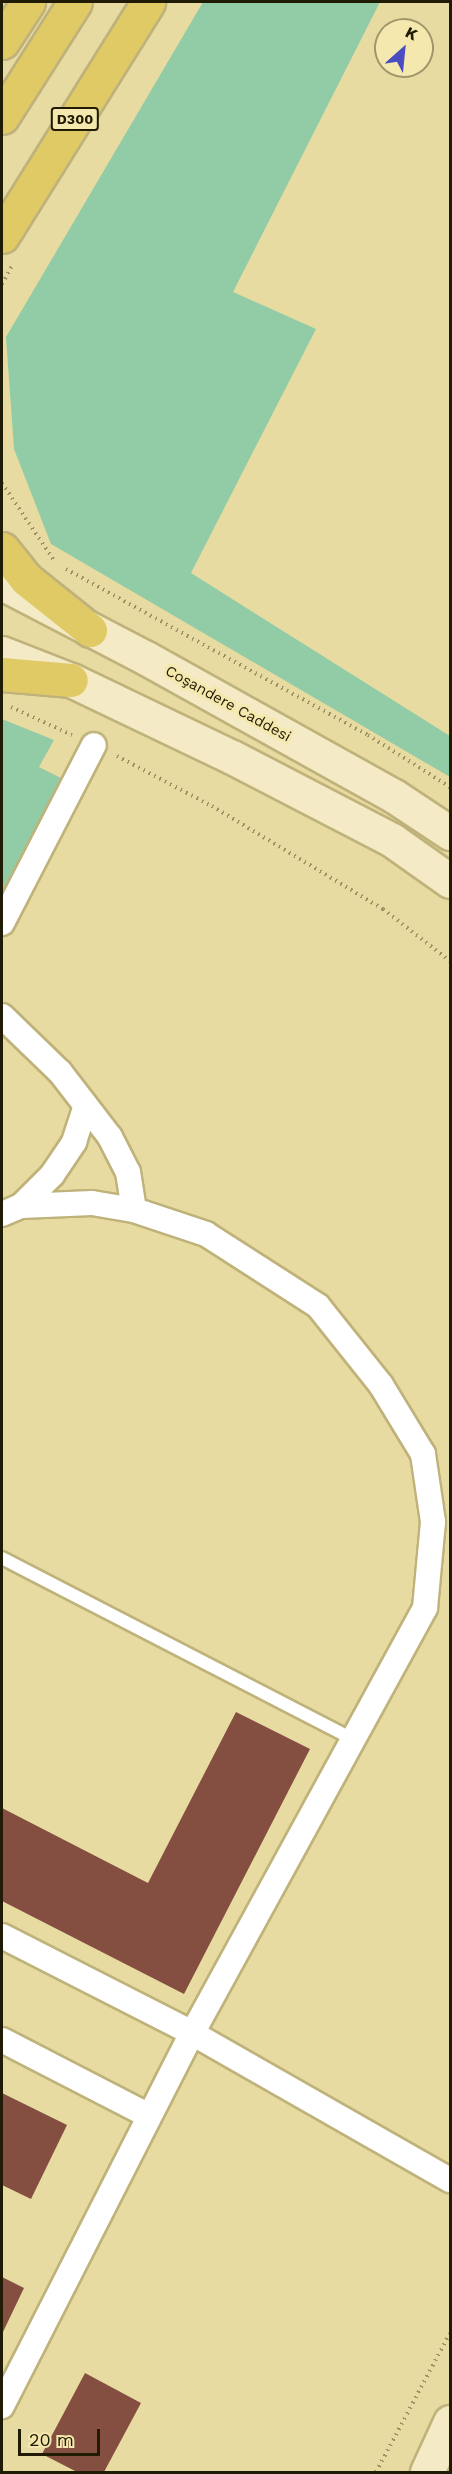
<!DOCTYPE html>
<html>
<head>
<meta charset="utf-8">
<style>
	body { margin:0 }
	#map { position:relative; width:452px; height:2474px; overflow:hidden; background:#e8dba1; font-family:"Work Sans",sans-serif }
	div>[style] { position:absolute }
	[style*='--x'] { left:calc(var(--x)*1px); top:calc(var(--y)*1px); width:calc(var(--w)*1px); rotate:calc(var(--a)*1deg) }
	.green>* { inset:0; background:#91cca7 }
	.building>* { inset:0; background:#844f40 }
	.path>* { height:4px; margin-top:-2px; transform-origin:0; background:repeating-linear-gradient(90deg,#999064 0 1.5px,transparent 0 6px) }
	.roads { filter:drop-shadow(2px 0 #bfb27a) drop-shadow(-2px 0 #bfb27a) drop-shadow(0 2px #bfb27a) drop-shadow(0 -2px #bfb27a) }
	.service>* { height:12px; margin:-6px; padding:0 6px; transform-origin:6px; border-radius:6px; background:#fff }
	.minor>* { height:24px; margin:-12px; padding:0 12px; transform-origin:12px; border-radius:12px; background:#fff }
	.secondary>* { height:33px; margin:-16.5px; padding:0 16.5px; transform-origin:16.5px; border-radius:16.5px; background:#f4ebc6 }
	.trunk>* { height:33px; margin:-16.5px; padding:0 16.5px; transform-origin:16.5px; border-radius:16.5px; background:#e0ca66 }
	span { translate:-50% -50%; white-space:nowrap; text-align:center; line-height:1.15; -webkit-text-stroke:6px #f5e8ae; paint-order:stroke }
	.shield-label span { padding:2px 4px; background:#f5e8ae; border:2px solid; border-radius:4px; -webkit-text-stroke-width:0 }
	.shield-label { font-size:14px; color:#201b05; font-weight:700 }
	.street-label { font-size:15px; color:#201b05 }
	.frame { position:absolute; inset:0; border:3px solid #201b05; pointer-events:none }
	.north { position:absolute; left:374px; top:18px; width:60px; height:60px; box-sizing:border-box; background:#f5e8ae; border:2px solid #a0966a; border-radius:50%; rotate:27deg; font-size:16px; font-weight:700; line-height:24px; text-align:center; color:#201b05 }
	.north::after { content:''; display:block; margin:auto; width:21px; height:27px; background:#4a4cc2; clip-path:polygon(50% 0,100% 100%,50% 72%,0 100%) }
	.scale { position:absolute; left:18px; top:2429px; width:82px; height:27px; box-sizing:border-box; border:3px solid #201b05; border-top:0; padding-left:8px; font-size:18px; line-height:21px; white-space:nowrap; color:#201b05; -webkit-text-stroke:4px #f5e8ae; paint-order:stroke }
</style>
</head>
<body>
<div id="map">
	<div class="green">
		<div style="clip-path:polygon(203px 2px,380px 2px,233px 292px,316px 329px,191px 573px,450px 736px,450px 777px,51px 544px,14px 449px,6px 337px)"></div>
		<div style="clip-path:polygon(2px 719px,54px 740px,39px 767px,67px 781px,2px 907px)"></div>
	</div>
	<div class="building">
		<div style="clip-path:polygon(236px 1712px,310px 1749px,184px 1994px,2px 1901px,2px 1808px,148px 1883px)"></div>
		<div style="clip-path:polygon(2px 2093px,67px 2125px,31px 2199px,2px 2185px)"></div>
		<div style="clip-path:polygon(2px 2277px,24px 2288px,2px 2334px)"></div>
		<div style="clip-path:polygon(85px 2373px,141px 2403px,104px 2472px,77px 2472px,42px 2454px)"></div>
	</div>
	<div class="path">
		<div style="--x:2;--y:284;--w:23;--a:-61"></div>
		<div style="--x:2;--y:483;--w:92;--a:56.1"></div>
		<div style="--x:66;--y:569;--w:345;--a:28.8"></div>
		<div style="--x:368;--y:735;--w:97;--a:32.4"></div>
		<div style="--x:11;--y:707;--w:67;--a:24.7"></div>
		<div style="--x:117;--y:756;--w:107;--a:27.8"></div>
		<div style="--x:212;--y:806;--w:200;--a:31.1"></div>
		<div style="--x:383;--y:909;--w:85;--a:37.8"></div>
		<div style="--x:376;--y:2472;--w:157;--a:-62"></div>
	</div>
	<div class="roads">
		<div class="service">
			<div style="--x:2;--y:1558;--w:394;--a:27.3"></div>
		</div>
		<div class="minor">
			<div style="--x:2;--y:923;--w:200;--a:-62.7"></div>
			<div style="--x:2;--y:1016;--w:81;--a:44"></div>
			<div style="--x:60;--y:1072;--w:82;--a:52.4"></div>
			<div style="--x:110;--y:1137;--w:39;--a:63"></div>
			<div style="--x:128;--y:1172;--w:38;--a:81"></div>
			<div style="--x:21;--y:1206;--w:44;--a:-45"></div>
			<div style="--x:52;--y:1175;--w:40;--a:-56"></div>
			<div style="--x:74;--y:1142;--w:38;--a:-72"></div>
			<div style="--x:2;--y:1214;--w:21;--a:-23"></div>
			<div style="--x:21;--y:1206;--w:71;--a:-2.4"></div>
			<div style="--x:92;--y:1203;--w:43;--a:9.5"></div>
			<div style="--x:134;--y:1210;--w:76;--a:18.4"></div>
			<div style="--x:206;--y:1234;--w:133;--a:32.7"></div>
			<div style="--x:318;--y:1306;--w:101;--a:51.4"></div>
			<div style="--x:381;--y:1385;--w:81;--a:58.7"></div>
			<div style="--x:423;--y:1454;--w:69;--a:81.6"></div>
			<div style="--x:433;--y:1522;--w:86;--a:95.3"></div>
			<div style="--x:425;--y:1608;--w:485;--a:118.7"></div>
			<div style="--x:192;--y:2033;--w:419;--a:117"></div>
			<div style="--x:2;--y:1936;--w:213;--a:27"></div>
			<div style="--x:192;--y:2033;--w:297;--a:29.7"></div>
			<div style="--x:2;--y:2040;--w:165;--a:27.3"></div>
		</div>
		<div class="secondary">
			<div style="--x:2;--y:583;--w:162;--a:27.5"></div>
			<div style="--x:146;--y:658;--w:284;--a:29.1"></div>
			<div style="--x:394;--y:796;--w:67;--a:33.5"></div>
			<div style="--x:2;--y:653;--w:74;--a:21.4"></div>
			<div style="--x:71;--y:680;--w:178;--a:25.6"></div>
			<div style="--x:232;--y:757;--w:180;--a:27.4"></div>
			<div style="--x:392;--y:840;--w:71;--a:35.3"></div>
			<div style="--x:427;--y:2472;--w:55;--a:-65.3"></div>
		</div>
		<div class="trunk">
			<div style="--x:2;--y:42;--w:48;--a:-57"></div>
			<div style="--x:2;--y:117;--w:136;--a:-57.6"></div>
			<div style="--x:2;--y:236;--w:276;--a:-58"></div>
			<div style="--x:2;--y:549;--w:38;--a:51"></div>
			<div style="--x:26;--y:579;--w:82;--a:38.6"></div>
			<div style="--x:2;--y:674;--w:69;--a:5"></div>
		</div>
	</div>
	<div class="shield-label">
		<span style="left:75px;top:119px">D300</span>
	</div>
	<div class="street-label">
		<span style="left:228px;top:704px;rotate:29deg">Coşandere Caddesi</span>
	</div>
	<div class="frame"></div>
	<div class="north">K</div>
	<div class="scale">20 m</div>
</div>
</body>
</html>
